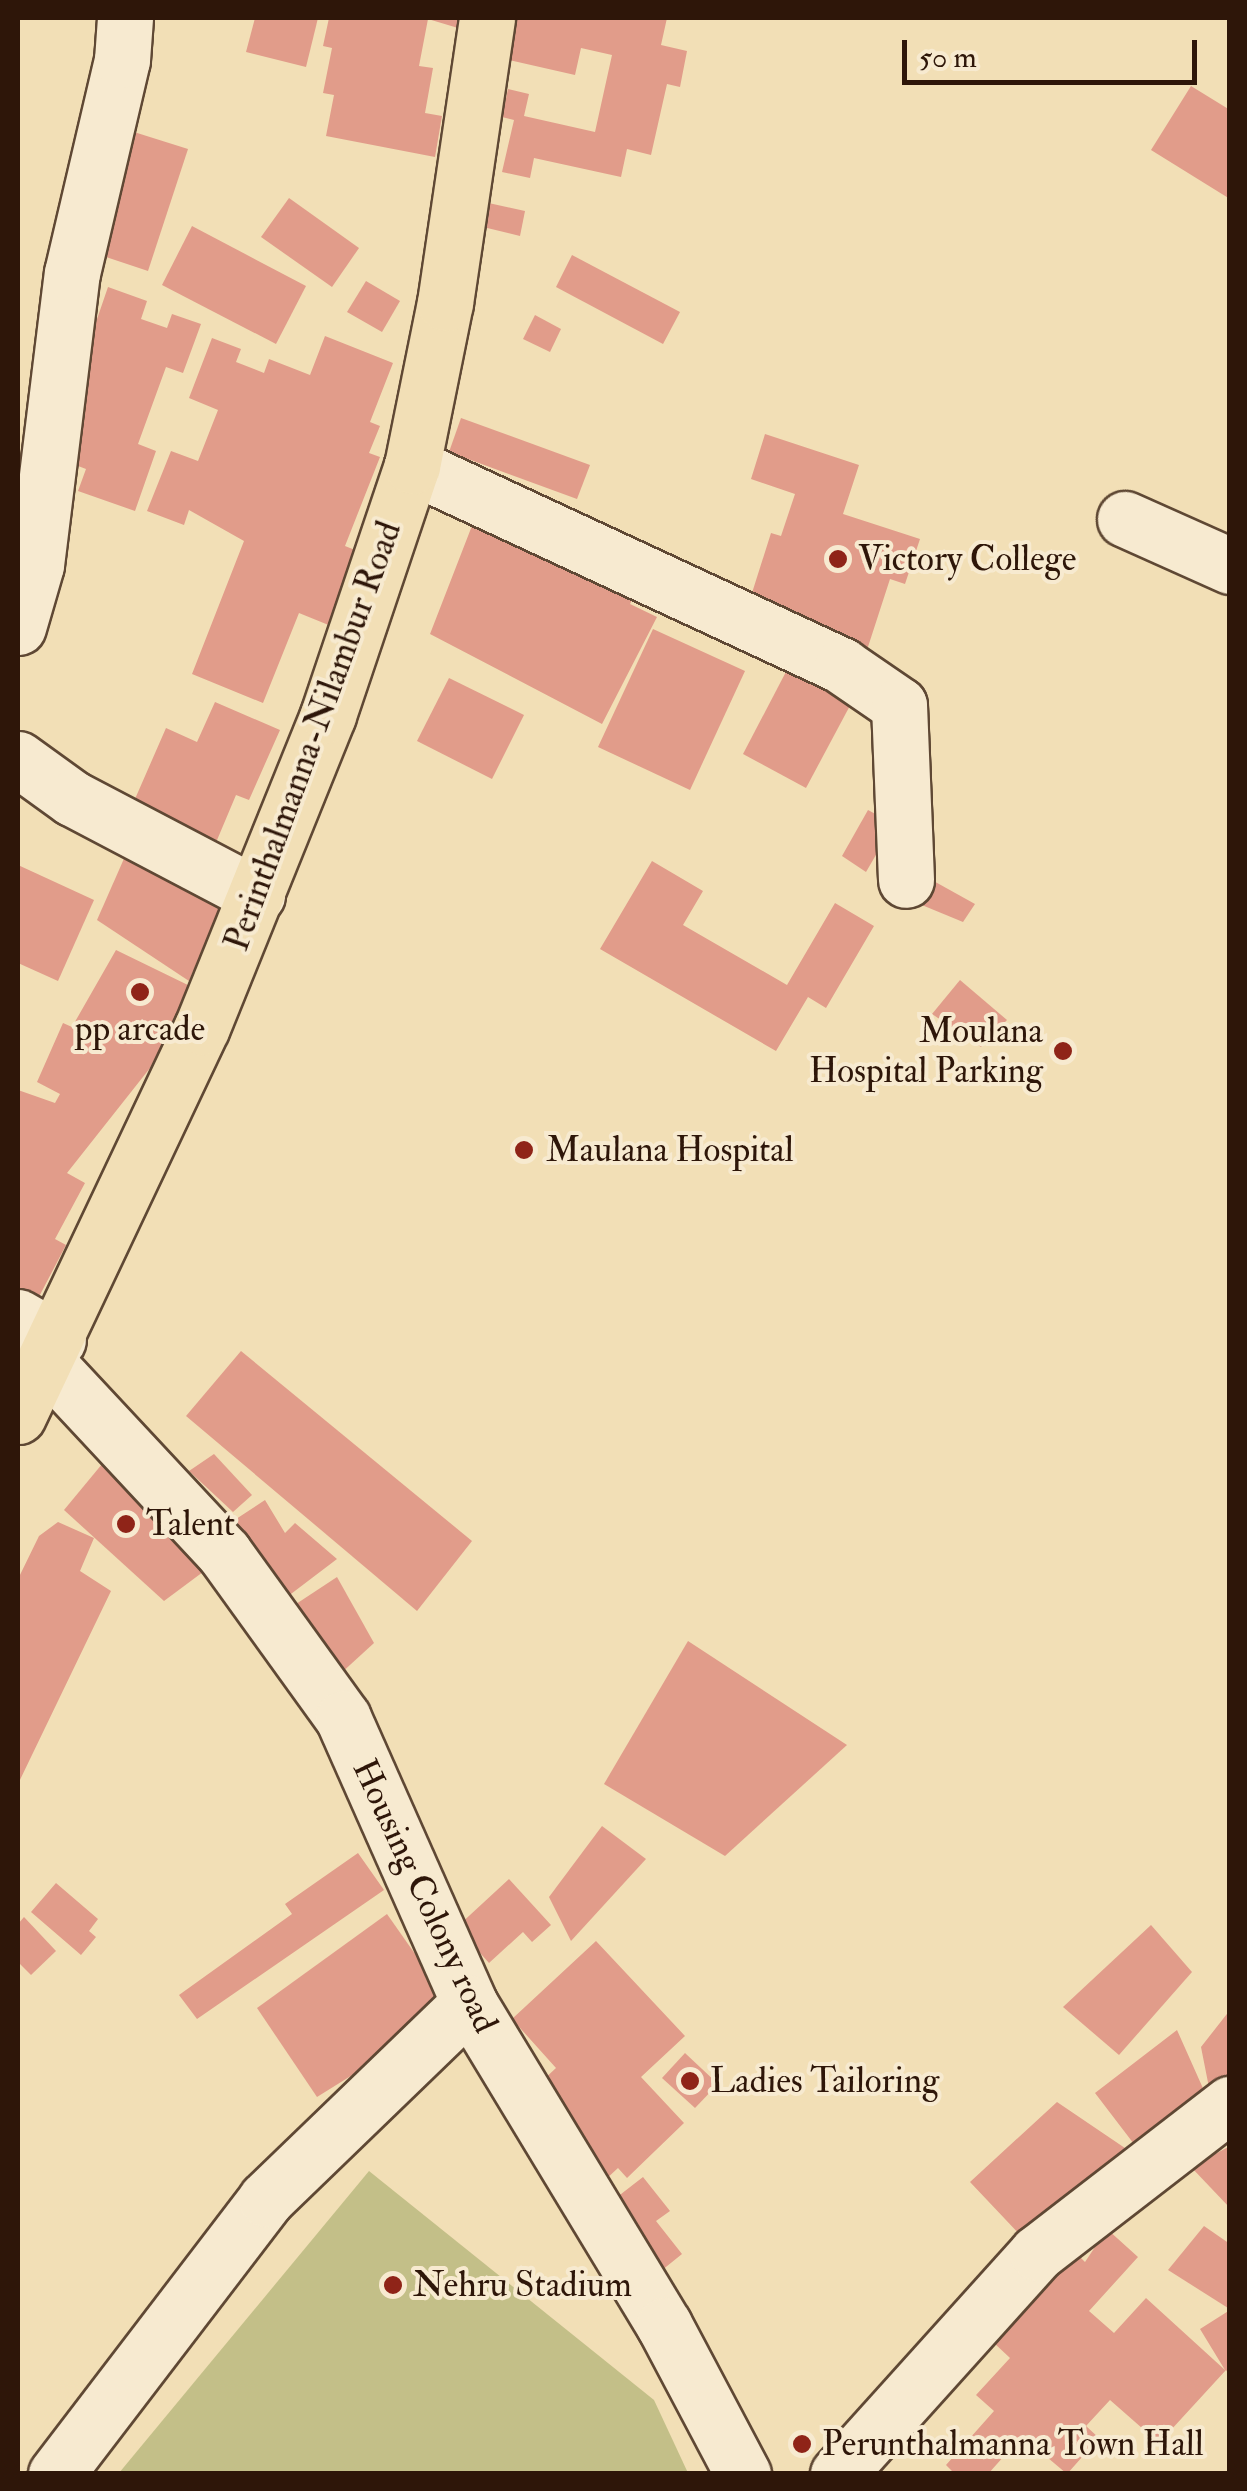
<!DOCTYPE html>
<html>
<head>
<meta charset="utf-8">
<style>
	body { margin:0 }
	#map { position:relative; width:1247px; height:2491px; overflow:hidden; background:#f2dfb6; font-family:"IM FELL Double Pica",serif }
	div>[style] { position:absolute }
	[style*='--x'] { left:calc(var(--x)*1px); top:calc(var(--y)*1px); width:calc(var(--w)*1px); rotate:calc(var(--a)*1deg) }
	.green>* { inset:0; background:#c3bf88 }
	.building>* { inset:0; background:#e19c8a }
	.roads { filter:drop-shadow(2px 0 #5f4834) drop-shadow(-2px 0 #5f4834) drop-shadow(0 2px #5f4834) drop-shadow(0 -2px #5f4834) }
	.minor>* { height:55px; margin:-27.5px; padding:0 27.5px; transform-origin:27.5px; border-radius:27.5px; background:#f7ead0 }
	.major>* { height:55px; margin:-27.5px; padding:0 27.5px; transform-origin:27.5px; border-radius:27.5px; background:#f2dfb6 }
	.dots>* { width:28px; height:28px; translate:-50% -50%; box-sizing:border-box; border:5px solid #f7ead0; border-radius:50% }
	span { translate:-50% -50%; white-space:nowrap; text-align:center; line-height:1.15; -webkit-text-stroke:8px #f7ead0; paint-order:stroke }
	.poi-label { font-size:35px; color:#2e1609 }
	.left { translate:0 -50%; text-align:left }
	.right { translate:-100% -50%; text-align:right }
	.street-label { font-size:35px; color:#2e1609 }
	.frame { position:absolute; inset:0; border:20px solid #2e1609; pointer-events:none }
	.scale { position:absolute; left:902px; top:40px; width:295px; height:45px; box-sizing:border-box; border:5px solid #2e1609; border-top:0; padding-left:12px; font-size:30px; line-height:35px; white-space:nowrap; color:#2e1609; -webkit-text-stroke:8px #f7ead0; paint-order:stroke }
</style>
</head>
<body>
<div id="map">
	<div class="green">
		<div style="clip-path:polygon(369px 2171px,654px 2400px,688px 2473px,119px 2473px)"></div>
	</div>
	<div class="building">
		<div style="clip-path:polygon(255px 18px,318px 18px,306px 67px,246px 52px)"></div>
		<div style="clip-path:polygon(329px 18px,460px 18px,458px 28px,428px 19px,419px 66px,433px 68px,425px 113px,442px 116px,435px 157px,326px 136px,334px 95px,323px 93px,332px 48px,323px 46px)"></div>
		<div style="clip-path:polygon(517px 18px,667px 18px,661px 45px,687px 51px,680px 87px,667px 84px,651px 155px,627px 149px,621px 177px,534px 158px,530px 178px,502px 172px,514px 120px,502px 117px,508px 89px,529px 94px,524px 116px,595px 132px,612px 55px,581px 48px,575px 75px,509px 60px)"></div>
		<div style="clip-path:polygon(1191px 86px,1230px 110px,1230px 199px,1151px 150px)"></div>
		<div style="clip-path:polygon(134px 132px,188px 149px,148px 271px,94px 253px)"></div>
		<div style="clip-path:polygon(289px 198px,359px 248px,332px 287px,261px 237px)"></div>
		<div style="clip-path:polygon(484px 202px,525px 211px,520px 236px,479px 226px)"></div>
		<div style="clip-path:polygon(192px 226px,306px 286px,276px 344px,162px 285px)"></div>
		<div style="clip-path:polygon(572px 255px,680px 312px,663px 344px,556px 287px)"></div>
		<div style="clip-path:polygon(366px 281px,400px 301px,382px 332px,347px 312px)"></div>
		<div style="clip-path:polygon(108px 287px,147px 301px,141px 319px,167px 328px,172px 314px,201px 324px,183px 373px,166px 367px,138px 444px,156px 451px,135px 511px,78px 491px,86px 469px,65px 461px,87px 397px,72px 392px)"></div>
		<div style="clip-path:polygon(535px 315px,561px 329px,550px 352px,523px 339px)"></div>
		<div style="clip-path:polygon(325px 336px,393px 363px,370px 422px,380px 426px,369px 453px,380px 457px,345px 546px,360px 552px,331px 626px,299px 613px,263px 703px,192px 674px,244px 541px,189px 510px,184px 525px,147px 511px,171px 451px,198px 461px,218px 410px,189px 398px,212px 338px,241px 349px,236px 362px,264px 373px,269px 359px,310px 375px)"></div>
		<div style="clip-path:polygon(461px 418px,590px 465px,577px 499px,449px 452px)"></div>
		<div style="clip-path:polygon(765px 434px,859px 465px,843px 514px,920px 539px,905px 584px,890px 579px,866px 653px,745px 615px,771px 533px,781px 536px,795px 494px,751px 479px)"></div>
		<div style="clip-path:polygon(475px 518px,638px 588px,630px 604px,657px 617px,602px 724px,430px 634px)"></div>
		<div style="clip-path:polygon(653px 629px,745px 671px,690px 790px,598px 747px)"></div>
		<div style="clip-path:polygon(789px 666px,853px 700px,806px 788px,743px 754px)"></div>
		<div style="clip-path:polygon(449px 678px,524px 715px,492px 779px,417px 741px)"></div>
		<div style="clip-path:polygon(215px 702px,280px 730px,249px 800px,236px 795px,212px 852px,128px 815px,166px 728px,197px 742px)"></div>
		<div style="clip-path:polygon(868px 810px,894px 824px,866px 872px,842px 856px)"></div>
		<div style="clip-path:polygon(130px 845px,225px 895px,189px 981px,97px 920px)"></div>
		<div style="clip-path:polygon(652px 861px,703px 891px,683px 925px,787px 985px,835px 903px,874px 926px,826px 1008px,808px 997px,776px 1051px,600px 949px)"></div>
		<div style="clip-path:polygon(18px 865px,94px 900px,58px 981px,18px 963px)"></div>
		<div style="clip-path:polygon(930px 879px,975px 904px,963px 922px,917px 903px)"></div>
		<div style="clip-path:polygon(116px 950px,192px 987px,150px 1068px,67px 1173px,85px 1183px,55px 1239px,66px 1245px,30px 1314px,18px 1308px,18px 1090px,55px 1103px,60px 1094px,37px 1082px,63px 1023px,72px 1027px)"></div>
		<div style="clip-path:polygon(960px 980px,1007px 1020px,981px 1047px,932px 1014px)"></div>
		<div style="clip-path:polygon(241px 1351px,472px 1541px,417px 1611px,186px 1416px)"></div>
		<div style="clip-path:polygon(112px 1452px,211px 1566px,164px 1601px,64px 1510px)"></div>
		<div style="clip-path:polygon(214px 1454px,252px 1495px,233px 1512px,189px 1471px)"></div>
		<div style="clip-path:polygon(265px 1500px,285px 1533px,295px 1523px,337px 1559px,283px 1600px,233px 1521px)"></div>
		<div style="clip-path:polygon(58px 1522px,94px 1538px,80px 1571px,111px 1591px,18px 1784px,18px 1579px,39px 1536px)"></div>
		<div style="clip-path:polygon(337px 1577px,374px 1643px,339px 1675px,293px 1606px)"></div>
		<div style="clip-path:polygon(688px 1641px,847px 1745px,725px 1856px,604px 1784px)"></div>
		<div style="clip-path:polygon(602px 1826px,646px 1859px,571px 1941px,549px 1897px)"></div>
		<div style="clip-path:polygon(358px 1853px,384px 1890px,197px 2019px,179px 1995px,292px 1914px,285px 1904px)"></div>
		<div style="clip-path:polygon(509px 1879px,551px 1925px,532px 1942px,523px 1932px,489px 1963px,457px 1927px)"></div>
		<div style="clip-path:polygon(56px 1883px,98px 1919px,89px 1931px,96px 1937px,81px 1955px,31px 1912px)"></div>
		<div style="clip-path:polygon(387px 1914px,455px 2011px,317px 2097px,257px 2008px)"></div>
		<div style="clip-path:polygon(24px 1917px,56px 1951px,31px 1975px,18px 1962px,18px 1924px)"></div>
		<div style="clip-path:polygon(1151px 1925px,1192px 1972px,1119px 2055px,1063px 2007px)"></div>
		<div style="clip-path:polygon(596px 1941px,685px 2036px,641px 2077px,684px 2123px,627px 2178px,618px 2168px,605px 2180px,526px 2096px,556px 2068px,512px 2019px)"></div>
		<div style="clip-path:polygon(1230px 2010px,1230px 2104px,1037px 2253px,970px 2182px,1057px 2102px,1150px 2165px,1095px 2093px,1177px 2030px,1214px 2113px,1201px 2047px)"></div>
		<div style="clip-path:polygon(685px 2053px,718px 2084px,695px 2108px,662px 2078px)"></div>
		<div style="clip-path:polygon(1230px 2146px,1230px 2208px,1191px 2167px)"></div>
		<div style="clip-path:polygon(643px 2177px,670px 2211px,656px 2221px,682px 2254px,656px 2275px,603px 2208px)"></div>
		<div style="clip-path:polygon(1204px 2226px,1230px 2244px,1228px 2308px,1168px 2270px)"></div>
		<div style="clip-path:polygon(1107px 2229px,1138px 2257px,1089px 2311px,1114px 2333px,1146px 2298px,1225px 2370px,1200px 2329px,1230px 2310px,1230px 2376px,1226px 2370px,1159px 2443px,1110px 2400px,1086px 2426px,1099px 2438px,1067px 2474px,1022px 2436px,988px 2474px,955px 2474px,946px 2465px,994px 2411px,976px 2395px,1010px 2358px,993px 2342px,1075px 2252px,1085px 2262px)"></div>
	</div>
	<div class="roads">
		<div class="minor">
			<div style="--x:412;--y:466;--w:474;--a:24.9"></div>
			<div style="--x:842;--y:666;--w:69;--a:34.4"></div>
			<div style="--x:899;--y:705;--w:175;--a:87.7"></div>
			<div style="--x:1125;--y:519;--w:115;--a:24.1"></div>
			<div style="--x:18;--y:627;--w:65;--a:-73.8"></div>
			<div style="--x:36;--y:565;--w:294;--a:-83"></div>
			<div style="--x:72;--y:273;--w:219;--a:-76.8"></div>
			<div style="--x:122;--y:60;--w:42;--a:-85.9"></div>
			<div style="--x:18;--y:759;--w:67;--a:35.8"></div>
			<div style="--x:72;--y:798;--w:209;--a:27.7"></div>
			<div style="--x:18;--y:1317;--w:46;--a:29.9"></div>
			<div style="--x:47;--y:1363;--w:260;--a:47"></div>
			<div style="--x:224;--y:1553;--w:203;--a:54.2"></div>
			<div style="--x:343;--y:1718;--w:312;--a:66.1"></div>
			<div style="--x:469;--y:2003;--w:376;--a:58.8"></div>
			<div style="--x:664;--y:2325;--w:169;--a:62.1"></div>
			<div style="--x:56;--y:2474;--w:346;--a:-52.6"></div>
			<div style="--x:266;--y:2199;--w:282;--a:-44"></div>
			<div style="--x:838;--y:2474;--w:297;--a:-48"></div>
			<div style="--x:1037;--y:2253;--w:244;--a:-37.7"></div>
		</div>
		<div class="major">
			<div style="--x:18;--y:1416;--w:430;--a:-64.7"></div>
			<div style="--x:202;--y:1027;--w:336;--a:-68"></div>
			<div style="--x:328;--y:715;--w:263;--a:-71.4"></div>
			<div style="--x:412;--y:466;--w:166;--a:-78.6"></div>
			<div style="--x:445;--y:303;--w:288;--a:-81.6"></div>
		</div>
	</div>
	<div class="dots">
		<div style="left:838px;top:559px;background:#8f2418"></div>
		<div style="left:140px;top:992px;background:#8f2418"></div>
		<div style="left:1063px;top:1051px;background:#8f2418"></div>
		<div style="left:524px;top:1150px;background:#8f2418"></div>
		<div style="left:126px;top:1524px;background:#8f2418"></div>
		<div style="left:690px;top:2081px;background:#8f2418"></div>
		<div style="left:393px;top:2285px;background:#8f2418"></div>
		<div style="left:802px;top:2444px;background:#8f2418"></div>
	</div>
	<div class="poi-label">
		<span class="left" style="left:858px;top:559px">Victory College</span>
		<span style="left:140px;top:1029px">pp arcade</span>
		<span class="right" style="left:1043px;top:1051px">Moulana<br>Hospital Parking</span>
		<span class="left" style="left:546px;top:1150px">Maulana Hospital</span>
		<span class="left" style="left:146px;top:1524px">Talent</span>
		<span class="left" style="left:710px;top:2081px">Ladies Tailoring</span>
		<span class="left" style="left:413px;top:2285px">Nehru Stadium</span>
		<span class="left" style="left:822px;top:2444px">Perunthalmanna Town Hall</span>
	</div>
	<div class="street-label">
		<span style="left:313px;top:736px;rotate:-70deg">Perinthalmanna-Nilambur Road</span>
		<span style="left:425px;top:1896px;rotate:65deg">Housing Colony road</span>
	</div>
	<div class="frame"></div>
	<div class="scale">50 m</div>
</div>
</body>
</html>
